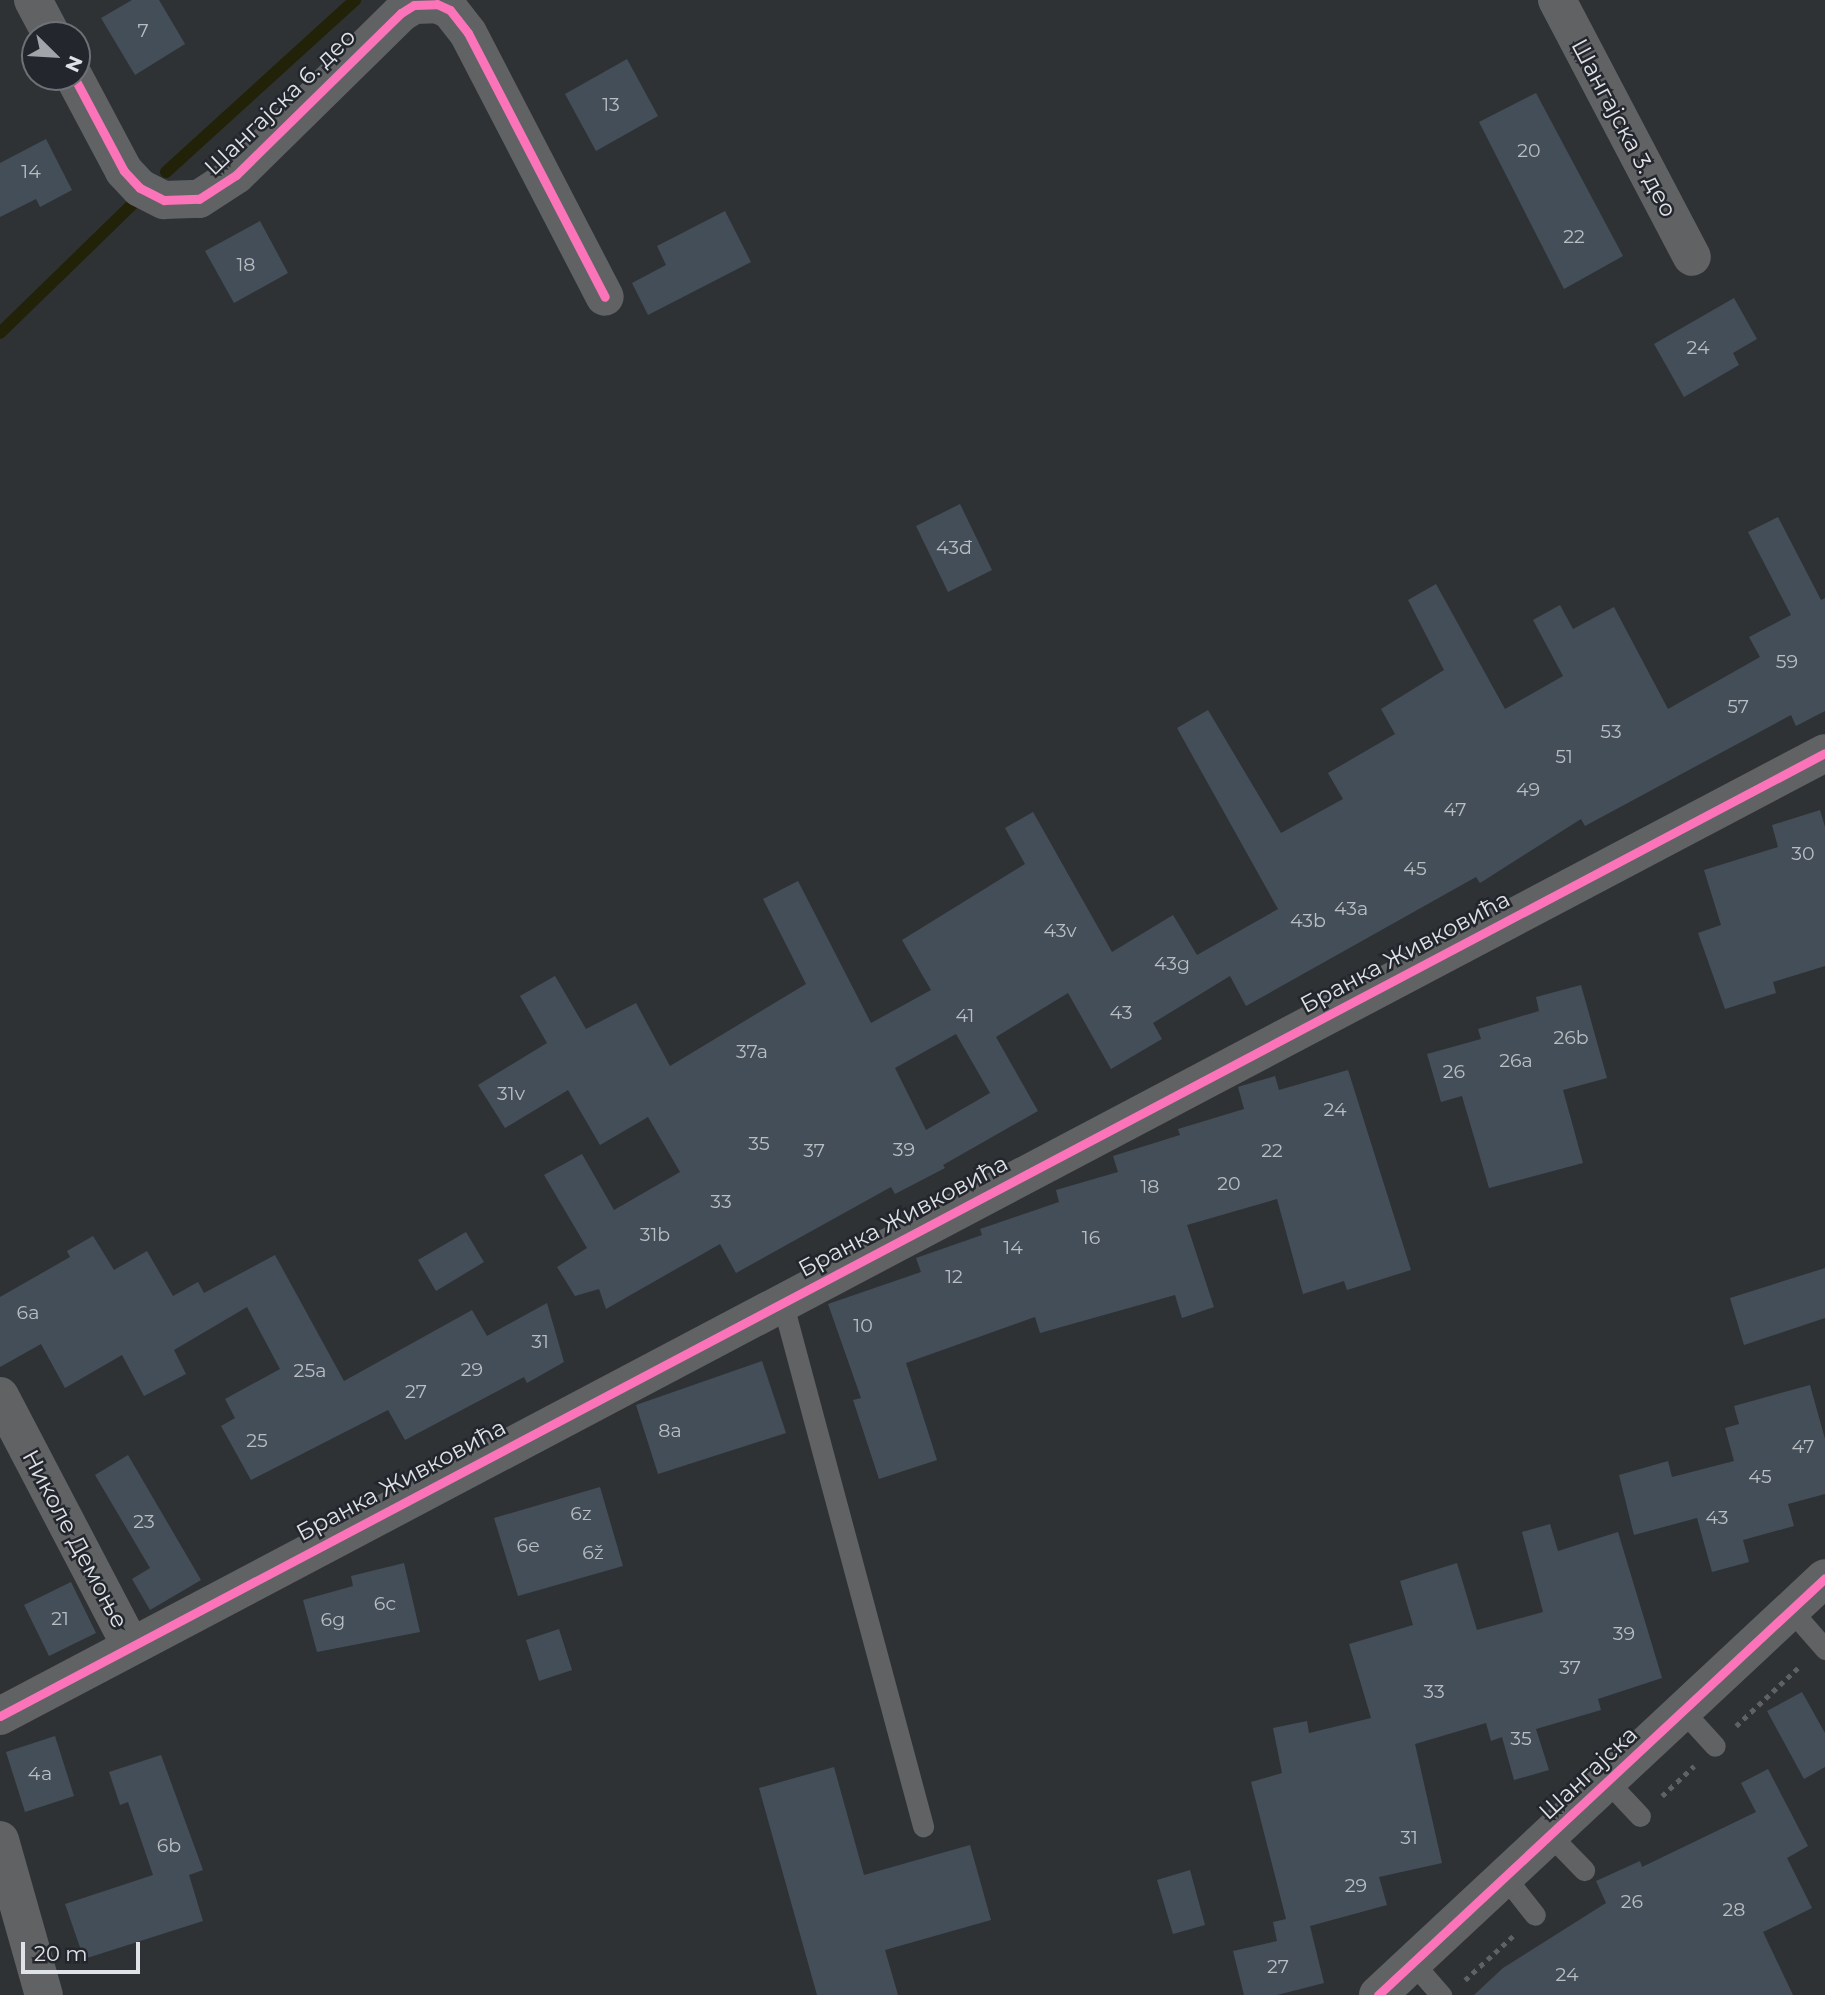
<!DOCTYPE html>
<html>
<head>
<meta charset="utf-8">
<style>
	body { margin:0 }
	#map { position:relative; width:1825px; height:1995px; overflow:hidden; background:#2f3235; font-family:Montserrat,sans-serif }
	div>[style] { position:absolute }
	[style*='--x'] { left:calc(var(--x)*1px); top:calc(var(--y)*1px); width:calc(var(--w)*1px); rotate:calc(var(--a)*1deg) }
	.stream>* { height:12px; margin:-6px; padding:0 6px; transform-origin:6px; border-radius:6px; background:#222208 }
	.building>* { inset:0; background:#444e58 }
	.path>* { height:4.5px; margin-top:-2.25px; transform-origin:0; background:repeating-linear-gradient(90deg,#5f6163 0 5px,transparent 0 10px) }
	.lane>* { height:21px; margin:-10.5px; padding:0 10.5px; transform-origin:10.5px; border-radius:10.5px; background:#606264 }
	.street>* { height:38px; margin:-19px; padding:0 19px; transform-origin:19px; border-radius:19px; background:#606264 }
	.cycleway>* { height:9px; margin:-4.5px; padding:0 4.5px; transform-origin:4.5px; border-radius:4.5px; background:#fb73b8 }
	span { translate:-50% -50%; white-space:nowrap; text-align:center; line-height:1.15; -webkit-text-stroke:5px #23272d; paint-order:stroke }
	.number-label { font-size:19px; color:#b8bdc2 }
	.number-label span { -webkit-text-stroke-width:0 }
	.street-label { font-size:23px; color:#dfe2e6 }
	.north { position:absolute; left:21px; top:21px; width:70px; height:70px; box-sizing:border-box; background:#23272d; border:2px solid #6e7277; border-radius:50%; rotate:114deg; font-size:19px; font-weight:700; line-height:28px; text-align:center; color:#dfe2e6 }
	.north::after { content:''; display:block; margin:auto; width:24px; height:32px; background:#a1a4a8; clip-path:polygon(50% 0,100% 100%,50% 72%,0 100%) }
	.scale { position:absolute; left:21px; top:1942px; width:119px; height:32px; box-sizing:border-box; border:4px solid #dfe2e6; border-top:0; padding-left:9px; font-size:21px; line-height:24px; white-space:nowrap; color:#dfe2e6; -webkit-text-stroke:5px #23272d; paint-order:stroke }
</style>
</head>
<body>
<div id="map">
	<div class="stream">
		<div style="--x:166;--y:172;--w:256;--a:-42.3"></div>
		<div style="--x:0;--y:333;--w:199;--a:-44.2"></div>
	</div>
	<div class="building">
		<div style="clip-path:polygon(132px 0,159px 0,185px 44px,135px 75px,101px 18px)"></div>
		<div style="clip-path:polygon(627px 59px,658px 116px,596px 151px,565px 94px)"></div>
		<div style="clip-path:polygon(1536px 93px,1623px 256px,1564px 289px,1479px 122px)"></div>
		<div style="clip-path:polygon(46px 139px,72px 190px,40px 207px,36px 199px,0 217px,0 163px)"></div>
		<div style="clip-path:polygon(725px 211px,751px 262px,648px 315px,632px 283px,666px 265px,657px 246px)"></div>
		<div style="clip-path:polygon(260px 221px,288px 273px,234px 303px,205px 251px)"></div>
		<div style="clip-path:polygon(1734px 298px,1757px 339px,1733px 353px,1739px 365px,1684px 397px,1654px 344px)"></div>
		<div style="clip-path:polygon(960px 504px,992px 570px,948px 592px,916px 526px)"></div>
		<div style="clip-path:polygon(evenodd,1778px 517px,1821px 600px,1825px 598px,1825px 711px,1796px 726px,1791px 715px,1585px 826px,1581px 819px,1480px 883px,1476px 877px,1246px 1006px,1230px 976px,1153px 1023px,1162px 1039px,1111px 1069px,1068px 993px,996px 1037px,1038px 1111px,943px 1165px,945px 1168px,895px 1194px,891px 1187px,736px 1273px,720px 1244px,606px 1309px,599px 1289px,575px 1296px,557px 1267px,587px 1248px,544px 1175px,582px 1154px,614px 1210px,680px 1172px,648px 1117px,600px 1145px,568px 1090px,505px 1128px,478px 1085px,547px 1043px,520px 996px,555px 976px,586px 1029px,636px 1003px,670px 1066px,806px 984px,763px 899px,798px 881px,871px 1023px,931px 990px,902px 940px,1025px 864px,1005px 828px,1033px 812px,1112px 952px,1173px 915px,1197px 955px,1278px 909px,1177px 728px,1208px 710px,1281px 833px,1343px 799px,1328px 773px,1395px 734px,1381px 709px,1444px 670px,1408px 600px,1436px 584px,1505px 709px,1563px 676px,1533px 620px,1560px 605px,1573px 629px,1614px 607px,1668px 709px,1760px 657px,1749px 637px,1791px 615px,1748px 532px,1778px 517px,956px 1034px,990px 1093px,926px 1130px,895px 1068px,956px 1034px)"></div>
		<div style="clip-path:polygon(1820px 810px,1825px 827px,1825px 966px,1773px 982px,1776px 993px,1725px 1009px,1698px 933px,1721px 925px,1704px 870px,1778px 847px,1772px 825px)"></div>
		<div style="clip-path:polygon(1581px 985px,1607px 1078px,1563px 1090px,1583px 1163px,1489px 1188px,1462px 1096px,1441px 1102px,1427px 1054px,1481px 1039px,1478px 1029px,1539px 1011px,1536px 997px)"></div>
		<div style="clip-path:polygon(1348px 1070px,1411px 1270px,1347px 1290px,1344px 1281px,1303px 1294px,1277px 1199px,1187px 1225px,1214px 1307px,1182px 1318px,1175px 1295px,1040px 1333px,1035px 1317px,906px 1363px,937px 1460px,879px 1479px,853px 1400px,861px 1398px,828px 1304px,921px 1272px,916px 1258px,982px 1235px,980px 1229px,1059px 1202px,1056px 1190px,1118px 1172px,1113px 1156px,1180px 1135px,1178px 1129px,1244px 1109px,1238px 1087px,1241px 1086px,1275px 1076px,1279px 1090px)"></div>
		<div style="clip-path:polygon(466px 1232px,484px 1262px,436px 1291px,418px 1260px)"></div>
		<div style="clip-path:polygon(93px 1236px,114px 1270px,147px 1251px,173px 1296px,198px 1282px,204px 1293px,275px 1255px,344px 1381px,472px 1310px,487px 1336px,547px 1303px,564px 1362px,527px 1383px,524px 1377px,405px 1440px,388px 1410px,251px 1480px,221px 1426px,235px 1418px,225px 1399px,280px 1369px,247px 1307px,174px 1350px,186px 1374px,144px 1396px,122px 1355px,65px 1388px,41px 1344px,0 1367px,0 1297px,70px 1257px,67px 1251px)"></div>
		<div style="clip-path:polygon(1825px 1268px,1825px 1318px,1744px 1345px,1730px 1298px)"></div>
		<div style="clip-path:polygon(762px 1361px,786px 1433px,658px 1474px,636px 1405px)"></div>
		<div style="clip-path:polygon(1810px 1385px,1825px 1439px,1825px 1494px,1788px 1504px,1794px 1526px,1743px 1540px,1749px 1562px,1712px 1572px,1697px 1518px,1634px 1535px,1619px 1475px,1668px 1461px,1672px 1477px,1734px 1461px,1725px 1428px,1739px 1424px,1734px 1406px)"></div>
		<div style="clip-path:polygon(128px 1455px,201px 1580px,150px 1610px,132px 1579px,150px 1568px,95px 1475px)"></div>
		<div style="clip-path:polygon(600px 1487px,623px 1566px,518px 1596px,494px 1518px)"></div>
		<div style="clip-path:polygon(1550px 1524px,1558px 1551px,1618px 1532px,1662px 1678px,1598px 1699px,1601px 1710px,1536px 1729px,1549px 1770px,1514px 1780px,1502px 1737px,1491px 1741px,1486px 1723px,1415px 1744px,1442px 1863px,1379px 1877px,1387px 1905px,1310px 1926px,1324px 1983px,1277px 1995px,1244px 1995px,1233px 1951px,1277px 1941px,1273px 1922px,1286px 1919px,1251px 1782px,1282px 1773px,1273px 1728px,1307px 1721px,1309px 1733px,1371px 1718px,1349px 1644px,1413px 1625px,1400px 1581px,1457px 1563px,1477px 1630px,1543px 1612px,1522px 1532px)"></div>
		<div style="clip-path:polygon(404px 1563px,420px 1632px,317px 1652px,303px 1600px,353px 1586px,351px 1576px)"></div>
		<div style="clip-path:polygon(71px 1582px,96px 1633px,49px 1656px,24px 1605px)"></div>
		<div style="clip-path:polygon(559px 1629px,572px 1670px,539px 1681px,526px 1640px)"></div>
		<div style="clip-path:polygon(1802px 1692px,1825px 1733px,1825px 1767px,1804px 1779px,1767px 1711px)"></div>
		<div style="clip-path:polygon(55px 1736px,74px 1796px,25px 1812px,6px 1752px)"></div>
		<div style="clip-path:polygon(161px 1755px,203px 1870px,189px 1875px,203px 1921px,84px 1959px,65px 1904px,153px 1875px,128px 1802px,120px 1805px,109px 1772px)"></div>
		<div style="clip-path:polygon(834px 1767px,864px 1875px,970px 1845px,991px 1920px,885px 1950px,898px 1995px,817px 1995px,759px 1788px)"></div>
		<div style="clip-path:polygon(1768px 1769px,1808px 1846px,1787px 1858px,1812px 1908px,1763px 1932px,1793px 1995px,1474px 1995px,1503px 1968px,1606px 1903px,1596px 1881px,1640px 1861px,1642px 1867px,1756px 1812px,1741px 1783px)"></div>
		<div style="clip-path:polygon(1190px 1870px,1205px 1925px,1173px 1934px,1157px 1880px)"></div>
	</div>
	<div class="path">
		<div style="--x:1736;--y:1726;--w:89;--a:-43.2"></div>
		<div style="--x:1662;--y:1796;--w:44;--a:-43.2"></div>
		<div style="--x:1465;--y:1980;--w:65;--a:-42.5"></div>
	</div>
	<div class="lane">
		<div style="--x:782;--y:1301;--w:544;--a:74.97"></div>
		<div style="--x:1791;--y:1610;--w:52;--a:48.9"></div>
		<div style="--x:1683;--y:1711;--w:47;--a:47.6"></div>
		<div style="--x:1607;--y:1781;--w:48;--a:46.7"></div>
		<div style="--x:1550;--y:1835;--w:49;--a:45.8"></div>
		<div style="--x:1505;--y:1877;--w:48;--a:51.7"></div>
		<div style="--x:1413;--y:1963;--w:43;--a:48.8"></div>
	</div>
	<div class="street">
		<div style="--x:33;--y:0;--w:40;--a:62"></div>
		<div style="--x:1557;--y:0;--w:290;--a:62.3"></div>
		<div style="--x:74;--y:77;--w:106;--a:62"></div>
		<div style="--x:124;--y:171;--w:23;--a:47"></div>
		<div style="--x:140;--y:188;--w:27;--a:27"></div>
		<div style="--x:164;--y:200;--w:35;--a:-2"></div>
		<div style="--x:199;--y:199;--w:44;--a:-33"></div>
		<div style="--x:236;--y:175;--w:231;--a:-44.5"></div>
		<div style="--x:401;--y:13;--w:15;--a:-32"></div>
		<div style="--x:414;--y:5;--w:23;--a:-2"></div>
		<div style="--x:437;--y:4;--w:14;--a:25"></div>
		<div style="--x:450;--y:10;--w:29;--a:52"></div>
		<div style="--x:468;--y:33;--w:297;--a:62.6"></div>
		<div style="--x:0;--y:1396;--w:281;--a:62.4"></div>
		<div style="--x:0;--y:1716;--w:2063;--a:-27.82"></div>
		<div style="--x:0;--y:1840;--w:161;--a:74.2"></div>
		<div style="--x:1378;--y:1995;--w:611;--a:-43.01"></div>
	</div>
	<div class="cycleway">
		<div style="--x:74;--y:77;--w:106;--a:62"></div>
		<div style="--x:124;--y:171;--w:23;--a:47"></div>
		<div style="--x:140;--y:188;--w:27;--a:27"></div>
		<div style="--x:164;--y:200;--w:35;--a:-2"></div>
		<div style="--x:199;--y:199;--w:44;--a:-33"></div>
		<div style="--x:236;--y:175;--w:231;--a:-44.5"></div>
		<div style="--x:401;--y:13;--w:15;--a:-32"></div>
		<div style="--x:414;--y:5;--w:23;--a:-2"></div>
		<div style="--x:437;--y:4;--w:14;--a:25"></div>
		<div style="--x:450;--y:10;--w:29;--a:52"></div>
		<div style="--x:468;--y:33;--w:297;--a:62.6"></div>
		<div style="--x:0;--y:1716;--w:2063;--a:-27.82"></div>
		<div style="--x:1378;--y:1995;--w:611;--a:-43.01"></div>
	</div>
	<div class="number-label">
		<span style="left:143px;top:31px">7</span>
		<span style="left:611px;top:105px">13</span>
		<span style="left:1529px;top:151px">20</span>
		<span style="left:31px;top:172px">14</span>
		<span style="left:1574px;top:237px">22</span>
		<span style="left:246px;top:265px">18</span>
		<span style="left:1698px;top:348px">24</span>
		<span style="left:954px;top:548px">43đ</span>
		<span style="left:1787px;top:662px">59</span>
		<span style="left:1738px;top:707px">57</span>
		<span style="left:1611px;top:732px">53</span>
		<span style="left:1564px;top:757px">51</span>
		<span style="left:1528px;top:790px">49</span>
		<span style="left:1455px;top:810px">47</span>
		<span style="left:1803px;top:854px">30</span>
		<span style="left:1415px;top:869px">45</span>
		<span style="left:1351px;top:909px">43a</span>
		<span style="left:1308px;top:921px">43b</span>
		<span style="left:1060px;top:931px">43v</span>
		<span style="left:1172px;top:964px">43g</span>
		<span style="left:1121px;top:1013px">43</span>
		<span style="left:965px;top:1016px">41</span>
		<span style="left:1571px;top:1038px">26b</span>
		<span style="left:752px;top:1052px">37a</span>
		<span style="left:1516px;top:1061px">26a</span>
		<span style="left:1454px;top:1072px">26</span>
		<span style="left:511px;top:1094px">31v</span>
		<span style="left:1335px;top:1110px">24</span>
		<span style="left:759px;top:1144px">35</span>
		<span style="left:904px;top:1150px">39</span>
		<span style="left:814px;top:1151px">37</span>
		<span style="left:1272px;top:1151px">22</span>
		<span style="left:1229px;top:1184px">20</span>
		<span style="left:1150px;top:1187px">18</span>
		<span style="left:721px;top:1202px">33</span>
		<span style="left:655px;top:1235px">31b</span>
		<span style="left:1091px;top:1238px">16</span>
		<span style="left:1013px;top:1248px">14</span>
		<span style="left:954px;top:1277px">12</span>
		<span style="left:28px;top:1313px">6a</span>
		<span style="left:863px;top:1326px">10</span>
		<span style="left:540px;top:1342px">31</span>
		<span style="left:472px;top:1370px">29</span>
		<span style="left:310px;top:1371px">25a</span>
		<span style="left:416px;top:1392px">27</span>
		<span style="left:670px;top:1431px">8a</span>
		<span style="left:257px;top:1441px">25</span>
		<span style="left:1803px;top:1447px">47</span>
		<span style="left:1760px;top:1477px">45</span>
		<span style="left:581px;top:1514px">6z</span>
		<span style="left:1717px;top:1518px">43</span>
		<span style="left:144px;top:1522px">23</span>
		<span style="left:528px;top:1546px">6e</span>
		<span style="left:593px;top:1553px">6ž</span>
		<span style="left:385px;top:1604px">6c</span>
		<span style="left:60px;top:1619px">21</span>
		<span style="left:333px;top:1620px">6g</span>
		<span style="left:1624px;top:1634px">39</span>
		<span style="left:1570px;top:1668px">37</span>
		<span style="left:1434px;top:1692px">33</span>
		<span style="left:1521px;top:1739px">35</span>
		<span style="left:40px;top:1774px">4a</span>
		<span style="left:1409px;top:1838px">31</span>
		<span style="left:169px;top:1846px">6b</span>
		<span style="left:1356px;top:1886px">29</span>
		<span style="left:1632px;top:1902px">26</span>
		<span style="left:1734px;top:1910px">28</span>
		<span style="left:1278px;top:1967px">27</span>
		<span style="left:1567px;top:1975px">24</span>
	</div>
	<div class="street-label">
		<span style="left:280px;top:102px;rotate:-44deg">Шангајска 6. део</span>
		<span style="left:1624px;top:128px;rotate:62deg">Шангајска 3. део</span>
		<span style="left:1405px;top:952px;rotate:-28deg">Бранка Живковића</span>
		<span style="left:903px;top:1216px;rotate:-28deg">Бранка Живковића</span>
		<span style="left:401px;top:1480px;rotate:-28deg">Бранка Живковића</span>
		<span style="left:75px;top:1539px;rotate:62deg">Николе Демоње</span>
		<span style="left:1588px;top:1773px;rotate:-43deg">Шангајска</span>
	</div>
	<div class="north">N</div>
	<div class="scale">20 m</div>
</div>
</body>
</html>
